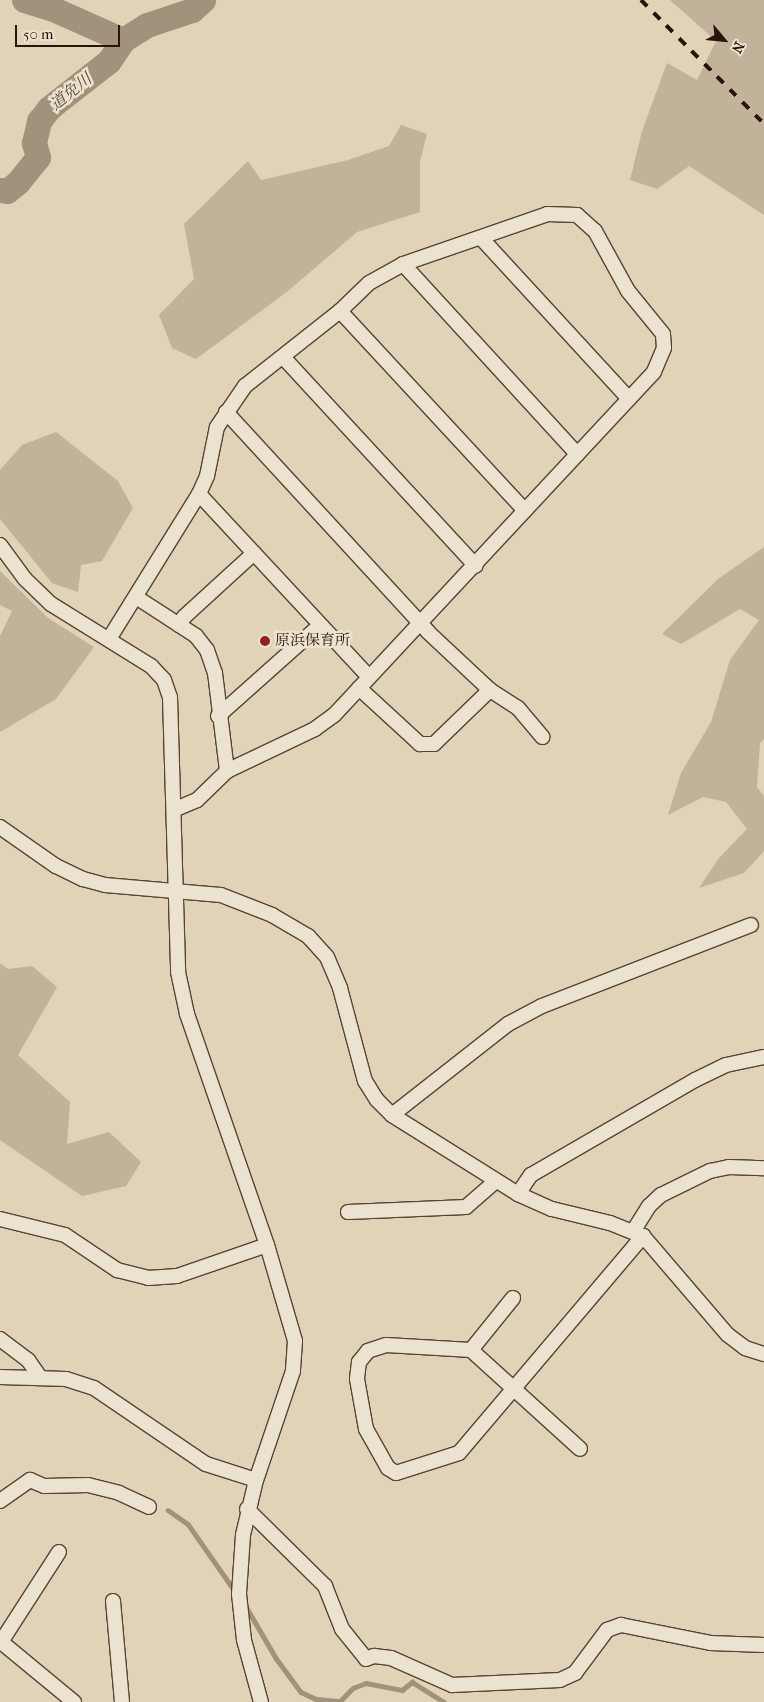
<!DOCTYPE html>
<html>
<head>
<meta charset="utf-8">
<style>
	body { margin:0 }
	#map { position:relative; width:764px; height:1702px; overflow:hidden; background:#e0d3b7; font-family:"IM FELL French Canon","Noto Serif JP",serif }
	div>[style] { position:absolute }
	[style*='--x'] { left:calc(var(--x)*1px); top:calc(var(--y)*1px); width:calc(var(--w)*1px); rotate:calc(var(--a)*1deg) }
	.green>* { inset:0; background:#c1b299 }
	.stream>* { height:4.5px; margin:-2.25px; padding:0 2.25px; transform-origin:2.25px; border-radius:2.25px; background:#a2927c }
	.river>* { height:25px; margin:-12.5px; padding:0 12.5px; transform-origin:12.5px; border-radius:12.5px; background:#a2927c }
	.roads { filter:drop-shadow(1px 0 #584334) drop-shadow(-1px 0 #584334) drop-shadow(0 1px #584334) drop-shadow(0 -1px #584334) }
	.street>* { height:14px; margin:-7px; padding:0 7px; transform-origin:7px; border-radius:7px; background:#ebe2d0 }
	.rail>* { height:4px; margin-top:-2px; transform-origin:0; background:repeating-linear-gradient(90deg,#2a1309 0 9px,transparent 0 18px) }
	.dots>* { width:14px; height:14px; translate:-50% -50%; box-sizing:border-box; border:2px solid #ebe2d0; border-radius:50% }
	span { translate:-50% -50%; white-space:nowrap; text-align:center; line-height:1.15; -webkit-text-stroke:5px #ebe2d0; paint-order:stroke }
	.poi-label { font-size:15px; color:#2a1309 }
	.left { translate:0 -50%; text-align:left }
	.water-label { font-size:16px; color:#5a4637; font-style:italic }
	.north { position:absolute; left:699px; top:15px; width:50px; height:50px; -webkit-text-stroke:4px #ebe2d0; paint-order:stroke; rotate:118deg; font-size:14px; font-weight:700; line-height:20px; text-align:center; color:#2a1309 }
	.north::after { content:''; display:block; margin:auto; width:18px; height:22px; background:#2a1309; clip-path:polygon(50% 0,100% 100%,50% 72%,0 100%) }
	.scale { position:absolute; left:15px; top:25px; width:105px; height:22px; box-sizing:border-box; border:2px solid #2a1309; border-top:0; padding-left:6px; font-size:15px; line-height:18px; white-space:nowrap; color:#2a1309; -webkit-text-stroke:4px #ebe2d0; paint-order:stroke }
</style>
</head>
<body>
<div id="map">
	<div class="green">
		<div style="clip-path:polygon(670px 0,764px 0,764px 215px,689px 166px,657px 189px,630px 180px,642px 131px,667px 63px,697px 80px,716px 41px)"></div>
		<div style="clip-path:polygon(401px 125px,427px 134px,420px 162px,420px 212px,357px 232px,288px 291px,196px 359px,172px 348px,159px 315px,194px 279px,184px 224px,248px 161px,261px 180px,348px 160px,389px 146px)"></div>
		<div style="clip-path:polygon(56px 432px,118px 481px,133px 508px,102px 561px,81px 565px,78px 592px,52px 583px,0 519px,0 470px,22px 445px)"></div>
		<div style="clip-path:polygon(764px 547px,764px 739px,760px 743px,757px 787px,764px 796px,764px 851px,744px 873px,699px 888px,719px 858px,747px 829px,726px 802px,703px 797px,668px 815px,681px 773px,711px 722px,730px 660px,759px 620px,740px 609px,681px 644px,662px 634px,718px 579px)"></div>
		<div style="clip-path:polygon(0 571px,48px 618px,94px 647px,56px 699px,0 732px,0 636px,12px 611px,0 605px)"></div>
		<div style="clip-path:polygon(0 963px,8px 969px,32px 966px,57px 987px,18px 1055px,70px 1102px,67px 1144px,109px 1132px,141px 1162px,126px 1186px,82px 1196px,0 1140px)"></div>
	</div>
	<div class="stream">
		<div style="--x:168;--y:1510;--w:24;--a:35"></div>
		<div style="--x:188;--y:1524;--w:82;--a:55"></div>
		<div style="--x:244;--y:1603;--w:64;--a:59.8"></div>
		<div style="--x:276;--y:1658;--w:42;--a:53.7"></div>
		<div style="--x:301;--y:1692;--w:17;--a:25"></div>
		<div style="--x:316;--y:1699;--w:24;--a:5"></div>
		<div style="--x:340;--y:1701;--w:18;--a:-45"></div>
		<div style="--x:353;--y:1688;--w:14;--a:-21"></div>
		<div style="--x:366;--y:1683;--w:37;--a:11"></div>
		<div style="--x:402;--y:1690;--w:13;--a:-39"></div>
		<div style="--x:412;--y:1682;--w:38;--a:32"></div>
	</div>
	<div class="river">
		<div style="--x:24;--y:0;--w:28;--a:17"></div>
		<div style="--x:51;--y:8;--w:79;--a:24"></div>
		<div style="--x:0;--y:190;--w:7;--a:8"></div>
		<div style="--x:7;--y:191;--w:14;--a:-39"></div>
		<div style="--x:18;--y:182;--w:32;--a:-51"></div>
		<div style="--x:38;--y:157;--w:15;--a:-106"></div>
		<div style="--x:34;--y:143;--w:23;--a:-77"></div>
		<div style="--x:39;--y:121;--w:16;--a:-52"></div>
		<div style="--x:49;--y:108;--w:76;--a:-38.1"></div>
		<div style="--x:109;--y:61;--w:25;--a:-56"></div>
		<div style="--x:123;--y:40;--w:28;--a:-32"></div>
		<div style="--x:147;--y:25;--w:47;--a:-18.4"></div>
		<div style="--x:192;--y:10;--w:15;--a:-42"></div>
	</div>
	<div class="roads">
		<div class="street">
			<div style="--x:482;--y:239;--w:217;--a:47.4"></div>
			<div style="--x:403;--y:264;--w:258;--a:47.5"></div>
			<div style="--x:340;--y:311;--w:272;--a:47.2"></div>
			<div style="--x:283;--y:357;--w:284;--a:47.3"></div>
			<div style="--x:226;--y:412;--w:299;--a:47.4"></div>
			<div style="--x:428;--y:632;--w:85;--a:43.1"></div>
			<div style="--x:490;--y:690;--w:33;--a:33"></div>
			<div style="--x:518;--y:708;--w:38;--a:50"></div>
			<div style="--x:199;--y:494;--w:250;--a:47.1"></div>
			<div style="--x:0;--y:545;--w:42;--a:53.7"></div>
			<div style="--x:25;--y:579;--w:36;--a:44"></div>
			<div style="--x:51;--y:604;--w:118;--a:31.8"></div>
			<div style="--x:151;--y:666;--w:19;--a:47"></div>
			<div style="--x:164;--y:680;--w:18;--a:71"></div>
			<div style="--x:170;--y:697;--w:275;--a:88.3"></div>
			<div style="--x:178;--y:972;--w:43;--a:77.9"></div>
			<div style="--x:187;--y:1014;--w:244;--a:70.9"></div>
			<div style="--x:267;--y:1245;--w:100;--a:73.7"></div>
			<div style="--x:295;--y:1341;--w:30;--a:94"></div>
			<div style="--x:293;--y:1371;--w:115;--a:108.7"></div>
			<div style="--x:256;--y:1480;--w:57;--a:103.3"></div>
			<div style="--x:243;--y:1535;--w:59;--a:93.9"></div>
			<div style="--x:239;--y:1594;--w:46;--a:83.8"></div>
			<div style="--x:244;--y:1640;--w:64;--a:74.7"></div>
			<div style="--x:136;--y:597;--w:72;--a:33"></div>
			<div style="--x:196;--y:636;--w:18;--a:52"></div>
			<div style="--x:207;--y:650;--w:24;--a:71"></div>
			<div style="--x:215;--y:673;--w:99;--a:83"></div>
			<div style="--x:179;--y:625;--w:9;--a:-58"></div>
			<div style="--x:184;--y:617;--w:95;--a:-42.4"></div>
			<div style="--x:109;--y:639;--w:171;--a:-58.2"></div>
			<div style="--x:199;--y:494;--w:20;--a:-66"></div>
			<div style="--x:207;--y:476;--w:50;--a:-78.5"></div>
			<div style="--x:217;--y:427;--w:50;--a:-55.7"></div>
			<div style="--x:245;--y:386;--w:121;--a:-38.3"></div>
			<div style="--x:340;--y:311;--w:40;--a:-44"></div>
			<div style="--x:369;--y:283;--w:39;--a:-29"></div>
			<div style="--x:403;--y:264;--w:152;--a:-19.1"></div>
			<div style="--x:547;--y:214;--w:30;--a:2"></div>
			<div style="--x:577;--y:215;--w:24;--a:42"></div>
			<div style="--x:595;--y:231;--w:68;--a:61.2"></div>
			<div style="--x:628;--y:291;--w:55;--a:50.9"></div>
			<div style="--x:663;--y:334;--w:14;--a:86"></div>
			<div style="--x:664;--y:348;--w:26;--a:113"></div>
			<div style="--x:654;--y:372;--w:469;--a:133"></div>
			<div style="--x:334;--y:715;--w:24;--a:144"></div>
			<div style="--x:315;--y:729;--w:98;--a:154.5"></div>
			<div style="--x:227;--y:771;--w:42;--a:136"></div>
			<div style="--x:197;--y:800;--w:25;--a:157"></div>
			<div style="--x:359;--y:688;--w:83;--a:42.6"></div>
			<div style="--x:420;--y:744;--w:14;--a:0"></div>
			<div style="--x:434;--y:744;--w:78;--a:-44"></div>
			<div style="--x:218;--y:716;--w:137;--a:-41.7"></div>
			<div style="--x:0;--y:827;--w:68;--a:34.9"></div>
			<div style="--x:56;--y:866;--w:30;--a:26"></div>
			<div style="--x:83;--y:879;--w:23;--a:15"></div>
			<div style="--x:105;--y:885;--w:116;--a:4.9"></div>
			<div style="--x:221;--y:895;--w:55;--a:21.4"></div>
			<div style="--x:272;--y:915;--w:42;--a:30.3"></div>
			<div style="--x:308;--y:936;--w:28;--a:48"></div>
			<div style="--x:327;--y:957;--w:34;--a:67"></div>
			<div style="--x:340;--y:988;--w:96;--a:75"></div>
			<div style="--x:365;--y:1081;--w:22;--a:58"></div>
			<div style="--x:377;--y:1100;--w:21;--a:45"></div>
			<div style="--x:392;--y:1115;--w:149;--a:32.1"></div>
			<div style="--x:518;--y:1194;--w:37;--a:24"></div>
			<div style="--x:552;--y:1209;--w:60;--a:13.6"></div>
			<div style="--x:610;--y:1223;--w:35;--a:22"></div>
			<div style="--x:643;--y:1236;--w:130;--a:49.4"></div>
			<div style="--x:728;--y:1335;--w:21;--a:37"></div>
			<div style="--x:745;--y:1348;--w:20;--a:18"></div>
			<div style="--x:392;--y:1115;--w:147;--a:-38.1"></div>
			<div style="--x:508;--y:1024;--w:38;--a:-28"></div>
			<div style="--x:542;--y:1006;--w:224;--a:-21.2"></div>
			<div style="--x:518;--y:1194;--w:23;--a:-56"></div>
			<div style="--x:531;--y:1175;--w:190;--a:-30.1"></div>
			<div style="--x:695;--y:1080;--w:34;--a:-26"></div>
			<div style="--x:726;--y:1065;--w:39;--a:-12"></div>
			<div style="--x:348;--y:1212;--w:118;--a:-2.4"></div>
			<div style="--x:466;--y:1207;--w:38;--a:-41"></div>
			<div style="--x:0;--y:1219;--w:67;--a:13.8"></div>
			<div style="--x:65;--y:1235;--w:63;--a:33.9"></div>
			<div style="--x:117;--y:1270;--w:32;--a:14"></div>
			<div style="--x:148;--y:1278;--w:29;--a:-4"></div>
			<div style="--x:177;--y:1276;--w:95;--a:-19"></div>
			<div style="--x:634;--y:1230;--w:28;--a:-58"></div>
			<div style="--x:649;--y:1206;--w:16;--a:-43"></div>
			<div style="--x:661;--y:1195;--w:55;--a:-26.1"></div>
			<div style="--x:710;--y:1171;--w:19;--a:-12"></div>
			<div style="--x:729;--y:1167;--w:35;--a:2"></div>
			<div style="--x:513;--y:1298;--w:67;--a:128.9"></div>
			<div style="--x:471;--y:1350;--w:85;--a:-176.6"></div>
			<div style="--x:386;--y:1345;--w:19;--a:162"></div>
			<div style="--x:368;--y:1351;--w:14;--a:129"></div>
			<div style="--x:359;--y:1362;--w:17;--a:97"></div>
			<div style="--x:357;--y:1379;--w:51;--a:79.8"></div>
			<div style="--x:366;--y:1429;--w:45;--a:60.6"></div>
			<div style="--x:388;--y:1468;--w:9;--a:32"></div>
			<div style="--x:396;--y:1473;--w:66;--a:-17.6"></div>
			<div style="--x:459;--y:1453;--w:285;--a:-49.7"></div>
			<div style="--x:0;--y:1339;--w:35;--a:37"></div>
			<div style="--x:28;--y:1360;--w:21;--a:55"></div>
			<div style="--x:471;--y:1350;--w:147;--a:42.2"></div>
			<div style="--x:0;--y:1377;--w:66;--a:1.7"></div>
			<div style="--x:66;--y:1379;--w:29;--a:18"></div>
			<div style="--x:94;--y:1388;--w:135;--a:34.2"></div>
			<div style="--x:206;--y:1464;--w:52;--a:17.7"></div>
			<div style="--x:0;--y:1501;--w:37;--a:-35"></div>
			<div style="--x:30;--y:1480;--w:15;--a:23"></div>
			<div style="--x:44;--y:1486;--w:44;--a:-1.3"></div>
			<div style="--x:88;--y:1485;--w:32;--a:14"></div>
			<div style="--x:119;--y:1493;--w:33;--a:25"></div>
			<div style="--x:247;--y:1509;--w:110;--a:44.6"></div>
			<div style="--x:325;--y:1586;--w:46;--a:68.4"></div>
			<div style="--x:342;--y:1629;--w:38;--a:51"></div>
			<div style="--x:366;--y:1659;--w:9;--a:-21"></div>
			<div style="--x:374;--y:1656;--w:17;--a:7"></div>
			<div style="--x:391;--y:1658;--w:67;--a:23.9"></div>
			<div style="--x:452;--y:1685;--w:108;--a:-2.7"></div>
			<div style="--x:560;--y:1680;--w:17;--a:-25"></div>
			<div style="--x:575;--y:1673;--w:54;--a:-53.3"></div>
			<div style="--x:607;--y:1630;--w:15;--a:-20"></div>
			<div style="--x:621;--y:1625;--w:91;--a:11.4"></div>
			<div style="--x:710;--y:1643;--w:54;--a:2.1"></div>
			<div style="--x:113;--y:1601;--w:101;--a:84.9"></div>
			<div style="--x:0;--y:1641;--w:96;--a:39.5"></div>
			<div style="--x:1;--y:1642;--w:107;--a:-57.2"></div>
		</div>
	</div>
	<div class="rail">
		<div style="--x:641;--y:0;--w:175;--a:45.2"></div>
	</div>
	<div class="dots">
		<div style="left:265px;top:641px;background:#8f2418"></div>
	</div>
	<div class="poi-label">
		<span class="left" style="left:275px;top:641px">原浜保育所</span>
	</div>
	<div class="water-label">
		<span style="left:71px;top:92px;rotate:-39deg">道免川</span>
	</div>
	<div class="north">N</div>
	<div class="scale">50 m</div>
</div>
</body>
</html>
